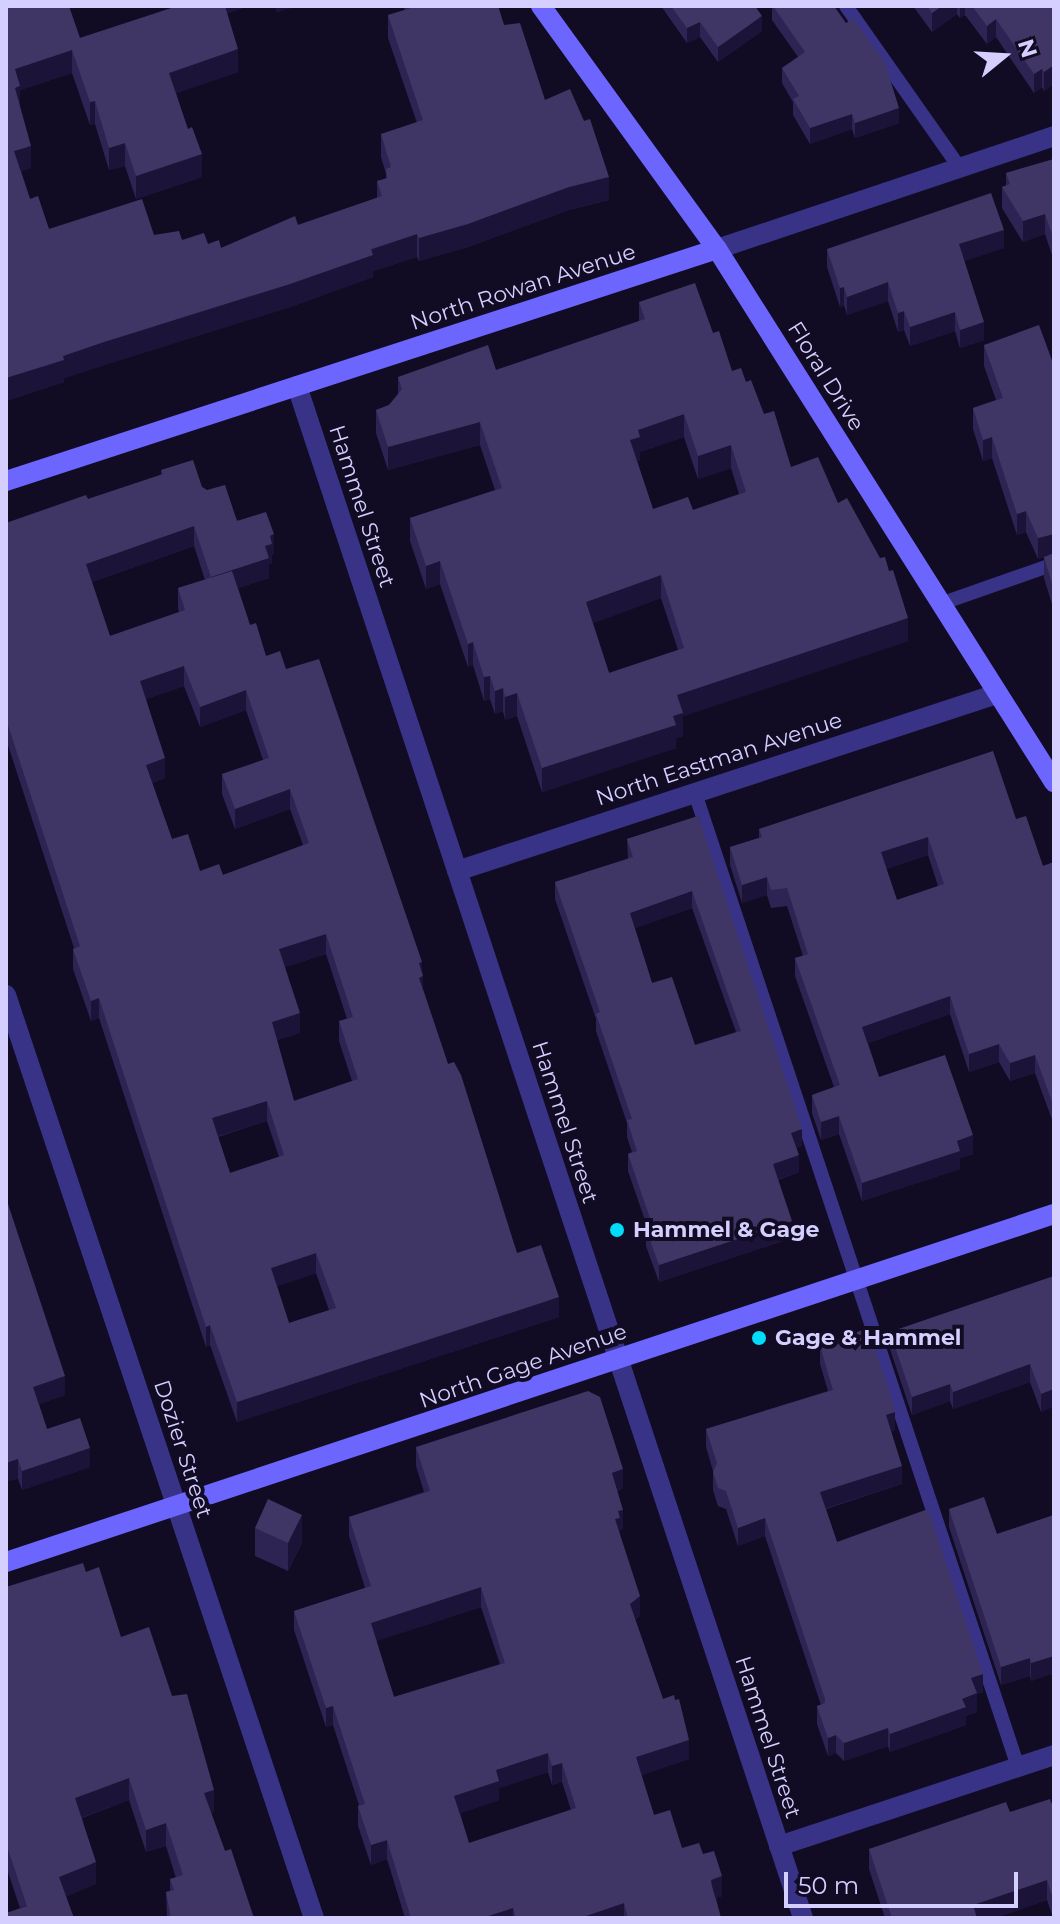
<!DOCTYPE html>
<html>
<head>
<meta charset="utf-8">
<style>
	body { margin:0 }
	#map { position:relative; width:1060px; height:1924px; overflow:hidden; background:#110c24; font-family:Montserrat,sans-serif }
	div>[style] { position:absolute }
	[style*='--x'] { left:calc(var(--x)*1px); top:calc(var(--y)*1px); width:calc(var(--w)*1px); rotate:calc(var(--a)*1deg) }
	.lane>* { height:14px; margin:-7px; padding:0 7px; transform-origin:7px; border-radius:7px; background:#383386 }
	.street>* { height:20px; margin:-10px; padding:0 10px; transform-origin:10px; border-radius:10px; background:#383386 }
	.secondary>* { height:20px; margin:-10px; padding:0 10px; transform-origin:10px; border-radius:10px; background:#6c66ff }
	.wall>* { inset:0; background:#2e2453 }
	.shaded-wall>* { inset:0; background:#1b1338 }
	.building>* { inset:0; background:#403665 }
	.dots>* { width:22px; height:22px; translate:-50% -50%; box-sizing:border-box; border:4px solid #110c24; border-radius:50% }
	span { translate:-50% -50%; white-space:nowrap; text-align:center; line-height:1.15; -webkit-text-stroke:8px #110c24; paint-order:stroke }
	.street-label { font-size:22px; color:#d5cfff }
	.poi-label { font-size:22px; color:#d5cfff; font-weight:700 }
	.left { translate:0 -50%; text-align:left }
	.frame { position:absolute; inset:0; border:8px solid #d5cfff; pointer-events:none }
	.north { position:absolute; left:964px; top:16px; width:80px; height:80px; -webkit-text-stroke:6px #110c24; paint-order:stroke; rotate:72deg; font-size:22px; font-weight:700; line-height:32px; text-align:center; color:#d5cfff }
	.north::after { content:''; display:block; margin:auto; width:28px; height:36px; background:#d5cfff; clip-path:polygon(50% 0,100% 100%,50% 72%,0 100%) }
	.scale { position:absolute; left:784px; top:1872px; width:234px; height:36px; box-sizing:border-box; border:4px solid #d5cfff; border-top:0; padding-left:10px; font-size:24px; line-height:28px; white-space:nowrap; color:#d5cfff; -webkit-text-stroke:6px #110c24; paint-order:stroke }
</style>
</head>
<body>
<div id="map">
	<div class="lane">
		<div style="--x:846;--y:6;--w:198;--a:54.9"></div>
		<div style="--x:940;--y:604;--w:121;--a:-19.3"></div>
		<div style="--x:695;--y:793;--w:1026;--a:71.65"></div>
	</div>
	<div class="street">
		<div style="--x:717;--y:249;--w:355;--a:-18.5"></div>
		<div style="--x:297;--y:386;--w:1613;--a:71.72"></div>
		<div style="--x:457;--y:871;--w:568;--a:-18.15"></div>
		<div style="--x:6;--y:995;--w:973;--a:71.55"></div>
		<div style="--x:779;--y:1846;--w:290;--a:-18.3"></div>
	</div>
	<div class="secondary">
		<div style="--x:541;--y:6;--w:300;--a:54.1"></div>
		<div style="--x:717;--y:249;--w:631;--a:57.7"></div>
		<div style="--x:6;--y:481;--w:748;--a:-18.07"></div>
		<div style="--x:6;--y:1562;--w:1104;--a:-18.37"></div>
	</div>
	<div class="wall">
		<div style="clip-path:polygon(170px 6px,249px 6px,227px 13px,238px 72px,176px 93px,202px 177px,136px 199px,125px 166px,109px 170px,95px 124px,90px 125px,72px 73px,20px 90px,20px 107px,31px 168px,21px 171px,30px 199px,49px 229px,154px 235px,208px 244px,221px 248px,298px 225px,377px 198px,377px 181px,386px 179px,386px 174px,381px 157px,381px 134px,417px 123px,388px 38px,388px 15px,405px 10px,403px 6px,498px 6px,504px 25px,545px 100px,609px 200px,569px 210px,468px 247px,419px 261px,417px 257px,373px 271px,373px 277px,290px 307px,101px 366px,64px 378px,64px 382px,6px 401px,6px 7px,80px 38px,171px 8px)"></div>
		<div style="clip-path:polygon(661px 6px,755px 6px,762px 31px,718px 62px,700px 37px,687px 43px)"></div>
		<div style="clip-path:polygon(772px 6px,834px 6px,899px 123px,855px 138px,852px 129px,810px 144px,793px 115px,793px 102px,782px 83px,782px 68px,798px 57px,772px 20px)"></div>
		<div style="clip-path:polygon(913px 6px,1054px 6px,1054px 84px,1044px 91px,1042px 87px,1034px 93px,996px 37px,987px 44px,965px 15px,960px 18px,957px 14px,932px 32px)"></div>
		<div style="clip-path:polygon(1054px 159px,1054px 261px,1045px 234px,1023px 242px,1002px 208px,1002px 187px,1006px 186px,1006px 173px)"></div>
		<div style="clip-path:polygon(1004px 248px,964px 261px,984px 340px,960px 348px,955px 331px,910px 346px,904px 330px,898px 332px,888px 301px,847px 315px,844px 305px,840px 307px,827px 267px,827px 249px)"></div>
		<div style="clip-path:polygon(evenodd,639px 302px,713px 333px,732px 371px,746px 382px,764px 414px,791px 467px,838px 503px,908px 641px,683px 716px,683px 736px,676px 738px,676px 748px,542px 792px,517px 716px,505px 720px,503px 711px,495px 714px,490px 699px,484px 701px,473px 665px,468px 667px,440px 584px,426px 589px,410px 541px,410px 518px,495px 490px,480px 445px,388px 470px,376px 433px,376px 410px,389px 405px,398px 395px,398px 377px,496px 370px,639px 321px,639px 302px,684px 437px,698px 479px,731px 468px,739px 494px,693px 510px,653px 509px,637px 461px,640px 460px,640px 452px,684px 437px,639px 302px,661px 598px,678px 650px,609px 673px,593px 623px,661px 598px)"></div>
		<div style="clip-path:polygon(984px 345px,1054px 366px,1054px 611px,1044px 578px,1044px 557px,1038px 559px,1026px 532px,1017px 535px,992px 458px,983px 461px,973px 429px,973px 408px,996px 400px,984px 366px)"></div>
		<div style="clip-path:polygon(evenodd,161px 470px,202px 487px,274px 554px,272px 555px,272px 564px,269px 564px,269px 578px,238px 588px,250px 625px,266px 656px,286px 669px,422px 972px,423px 989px,448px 1064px,517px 1253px,559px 1317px,237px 1422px,210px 1345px,206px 1347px,99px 1018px,91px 1021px,73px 969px,73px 949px,74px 948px,6px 739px,6px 523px,88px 499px,161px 475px,161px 470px,194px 546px,205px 580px,178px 588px,178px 608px,179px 612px,110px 636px,92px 582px,194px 546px,161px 470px,184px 686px,200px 727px,246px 710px,263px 760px,222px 774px,222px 794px,235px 829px,290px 809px,303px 845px,223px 875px,200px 871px,172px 839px,152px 783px,165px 778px,146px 699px,184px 686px,161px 470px,326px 954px,347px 1019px,339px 1021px,339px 1041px,352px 1081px,294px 1101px,277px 1040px,300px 1033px,285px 967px,326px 954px,161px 470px,267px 1121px,279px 1157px,230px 1173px,218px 1137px,267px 1121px,161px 470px,316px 1273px,329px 1310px,289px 1323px,277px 1286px,316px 1273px)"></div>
		<div style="clip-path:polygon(evenodd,698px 816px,802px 1146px,796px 1148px,799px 1172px,778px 1180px,792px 1238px,659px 1282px,646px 1246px,646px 1229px,648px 1229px,628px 1171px,628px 1154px,632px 1152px,627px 1137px,627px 1123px,596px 1031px,596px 1019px,555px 899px,555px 882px,628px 859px,627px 839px,698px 816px,692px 908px,736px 1032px,695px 1045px,652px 983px,635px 928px,692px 908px)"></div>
		<div style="clip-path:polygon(evenodd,1016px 819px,1043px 866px,1054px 862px,1054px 1125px,1035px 1073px,1010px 1081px,999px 1062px,969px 1072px,950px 1014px,868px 1043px,879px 1077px,973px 1154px,960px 1158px,960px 1169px,862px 1201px,839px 1134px,821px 1140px,812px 1113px,812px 1095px,834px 1087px,795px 976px,795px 958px,803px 956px,787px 906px,771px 908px,767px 895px,742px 903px,730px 865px,730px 847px,759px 838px,759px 829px,1016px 819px,928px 855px,938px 886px,897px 900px,886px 869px,928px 855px)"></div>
		<div style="clip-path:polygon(6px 1198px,65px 1395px,39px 1404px,47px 1429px,90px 1467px,22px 1490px,18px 1479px)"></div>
		<div style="clip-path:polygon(1054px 1276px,1041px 1412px,1030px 1382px,953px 1409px,950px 1401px,912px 1415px,890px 1349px,890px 1332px)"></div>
		<div style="clip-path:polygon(820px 1346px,895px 1430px,891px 1431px,902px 1484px,826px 1509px,837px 1542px,983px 1692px,977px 1694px,977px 1712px,966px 1716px,966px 1725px,890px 1752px,888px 1746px,844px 1761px,836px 1753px,828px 1756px,817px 1724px,817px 1706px,821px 1705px,765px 1536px,738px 1546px,726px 1509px,718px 1506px,713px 1490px,713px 1471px,706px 1447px,706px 1429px,828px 1391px,820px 1364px)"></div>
		<div style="clip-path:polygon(evenodd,416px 1447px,623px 1488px,617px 1491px,623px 1529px,620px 1530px,620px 1535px,640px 1616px,635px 1620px,663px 1699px,689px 1759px,641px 1775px,654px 1815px,682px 1848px,703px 1854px,722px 1896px,716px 1898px,721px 1918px,405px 1918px,387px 1859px,371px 1865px,358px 1826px,358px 1806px,359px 1805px,333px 1725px,326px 1727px,294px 1630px,294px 1611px,365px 1588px,349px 1536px,349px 1517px,424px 1492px,416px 1466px,416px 1447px,481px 1607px,500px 1664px,394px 1697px,376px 1641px,481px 1607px,416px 1447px,548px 1772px,552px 1785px,562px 1782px,571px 1810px,469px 1843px,460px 1813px,499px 1800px,499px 1788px,548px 1772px)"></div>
		<div style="clip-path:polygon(949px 1509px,997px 1534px,1054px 1515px,1054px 1673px,1031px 1681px,1030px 1676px,1001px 1685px,949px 1527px)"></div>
		<div style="clip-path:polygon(255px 1528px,302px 1543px,288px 1571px,255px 1556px)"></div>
		<div style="clip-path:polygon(86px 1572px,121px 1637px,172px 1696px,214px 1812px,211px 1813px,225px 1851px,254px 1918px,167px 1918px,166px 1892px,170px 1891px,170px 1879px,176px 1878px,166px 1846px,146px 1852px,129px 1800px,82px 1818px,96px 1884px,20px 1908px,6px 1866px,6px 1587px)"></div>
		<div style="clip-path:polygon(1054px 1802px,1054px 1918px,1053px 1918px,1047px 1900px,995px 1918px,885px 1918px,869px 1869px,869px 1849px,1010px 1812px)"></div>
	</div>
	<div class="shaded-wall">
		<div style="clip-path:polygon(220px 6px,249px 6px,220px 15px)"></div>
		<div style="clip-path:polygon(276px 6px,298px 6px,276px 13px)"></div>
		<div style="clip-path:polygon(942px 6px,957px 6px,957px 14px,932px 32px,932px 13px)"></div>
		<div style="clip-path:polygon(960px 6px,965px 6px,965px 15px,960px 18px)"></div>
		<div style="clip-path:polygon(762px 16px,762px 31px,718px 62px,718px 47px)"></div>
		<div style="clip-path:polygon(996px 19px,996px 37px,987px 44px,987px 26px)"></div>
		<div style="clip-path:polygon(700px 22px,700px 37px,687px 43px,687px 28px)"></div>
		<div style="clip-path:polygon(238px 49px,238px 72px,169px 96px,169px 73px)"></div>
		<div style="clip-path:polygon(72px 50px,72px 73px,20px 90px,20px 109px,15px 111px,15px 69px)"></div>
		<div style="clip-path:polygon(1054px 65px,1054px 84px,1044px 91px,1044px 72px)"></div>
		<div style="clip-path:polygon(1042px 69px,1042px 87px,1034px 93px,1034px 74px)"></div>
		<div style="clip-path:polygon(95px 101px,95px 124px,90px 125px,90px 102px)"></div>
		<div style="clip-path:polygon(899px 108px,899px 123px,855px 138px,855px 123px)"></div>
		<div style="clip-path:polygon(852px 114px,852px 129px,810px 144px,810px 128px)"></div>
		<div style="clip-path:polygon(125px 143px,125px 166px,109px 170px,109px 148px)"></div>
		<div style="clip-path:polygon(31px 146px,31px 168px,14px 173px,14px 151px)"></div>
		<div style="clip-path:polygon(202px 154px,202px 177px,136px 199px,136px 176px)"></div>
		<div style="clip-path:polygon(609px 177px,609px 200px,569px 210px,468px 247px,419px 261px,419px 238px,569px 187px)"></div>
		<div style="clip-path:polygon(1045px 214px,1045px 234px,1023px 242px,1023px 221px)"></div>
		<div style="clip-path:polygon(1004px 230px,1004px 248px,959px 263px,959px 244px)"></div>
		<div style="clip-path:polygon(417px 234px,417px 257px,373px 271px,373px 277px,290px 307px,101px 366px,64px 378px,64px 382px,6px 401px,6px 378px,63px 356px)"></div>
		<div style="clip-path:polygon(888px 282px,888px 301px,847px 315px,847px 297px)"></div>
		<div style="clip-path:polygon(844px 287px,844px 305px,840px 307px,840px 288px)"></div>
		<div style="clip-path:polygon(904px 311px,904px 330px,898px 332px,898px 313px)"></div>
		<div style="clip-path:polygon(955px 312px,955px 331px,910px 346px,910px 327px)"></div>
		<div style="clip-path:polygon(984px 322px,984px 340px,960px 348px,960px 330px)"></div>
		<div style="clip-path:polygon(684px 414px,684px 437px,640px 452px,640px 460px,630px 463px,630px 440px,638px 430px)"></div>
		<div style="clip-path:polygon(480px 422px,480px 445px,388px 470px,388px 447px)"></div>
		<div style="clip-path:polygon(992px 437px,992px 458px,983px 461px,983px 440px)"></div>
		<div style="clip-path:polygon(731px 445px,731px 468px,698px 479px,698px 456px)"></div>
		<div style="clip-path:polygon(1026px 511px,1026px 532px,1017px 535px,1017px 514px)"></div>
		<div style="clip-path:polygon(194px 526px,194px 546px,86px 584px,86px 564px)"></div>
		<div style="clip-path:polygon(274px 534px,274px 554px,272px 555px,272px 564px,269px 564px,269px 578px,211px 597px,211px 577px,265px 546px,270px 536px)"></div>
		<div style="clip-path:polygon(1054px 534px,1054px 554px,1038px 559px,1038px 538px)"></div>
		<div style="clip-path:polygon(440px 561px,440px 584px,426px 589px,426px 566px)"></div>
		<div style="clip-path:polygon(661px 575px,661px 598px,586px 626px,586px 602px)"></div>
		<div style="clip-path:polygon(908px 618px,908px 641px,683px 716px,683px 736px,676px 738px,676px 748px,542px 792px,542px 768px,673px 716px,677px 695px)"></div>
		<div style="clip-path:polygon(473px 642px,473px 665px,468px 667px,468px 644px)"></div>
		<div style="clip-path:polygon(184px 666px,184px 686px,140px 701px,140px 681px)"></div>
		<div style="clip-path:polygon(490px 676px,490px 699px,484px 701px,484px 677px)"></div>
		<div style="clip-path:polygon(503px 688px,503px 711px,495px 714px,495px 691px)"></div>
		<div style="clip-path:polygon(246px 690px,246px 710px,200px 727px,200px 707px)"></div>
		<div style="clip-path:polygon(517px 693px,517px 716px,505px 720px,505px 697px)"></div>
		<div style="clip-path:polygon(165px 758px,165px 778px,146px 785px,146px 765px)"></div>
		<div style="clip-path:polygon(290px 789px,290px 809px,235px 829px,235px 809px)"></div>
		<div style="clip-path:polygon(928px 837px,928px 855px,881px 871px,881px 852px)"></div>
		<div style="clip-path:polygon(767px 877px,767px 895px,742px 903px,742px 885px)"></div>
		<div style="clip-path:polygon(692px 891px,692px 908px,630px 930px,630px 913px)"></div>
		<div style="clip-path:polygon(326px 934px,326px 954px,279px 969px,279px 949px)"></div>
		<div style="clip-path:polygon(422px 962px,423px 996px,419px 998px,419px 963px)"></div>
		<div style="clip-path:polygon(950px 996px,950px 1014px,862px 1045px,862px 1027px)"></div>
		<div style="clip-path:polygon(99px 998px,99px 1018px,91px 1021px,91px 1001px)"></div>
		<div style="clip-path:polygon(300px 1013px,300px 1033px,272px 1042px,272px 1022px)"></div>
		<div style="clip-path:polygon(999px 1044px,999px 1062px,969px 1072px,969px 1054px)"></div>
		<div style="clip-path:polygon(1035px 1055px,1035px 1073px,1010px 1081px,1010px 1063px)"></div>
		<div style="clip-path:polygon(267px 1101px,267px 1121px,212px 1138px,212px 1118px)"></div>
		<div style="clip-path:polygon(839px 1116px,839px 1134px,821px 1140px,821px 1122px)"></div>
		<div style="clip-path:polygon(802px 1129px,802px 1146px,791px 1150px,791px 1133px)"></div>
		<div style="clip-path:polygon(973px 1135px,973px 1154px,960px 1158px,960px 1169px,862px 1201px,862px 1183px,957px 1141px)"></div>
		<div style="clip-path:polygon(799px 1155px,799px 1172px,773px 1181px,773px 1164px)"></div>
		<div style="clip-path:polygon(792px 1221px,792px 1238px,659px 1282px,659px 1265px)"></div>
		<div style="clip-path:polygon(316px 1253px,316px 1273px,271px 1288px,271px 1268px)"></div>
		<div style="clip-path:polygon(559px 1297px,559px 1317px,237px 1422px,237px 1402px)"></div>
		<div style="clip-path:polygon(210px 1325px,210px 1345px,206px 1347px,206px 1327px)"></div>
		<div style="clip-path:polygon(1030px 1364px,1030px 1382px,953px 1409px,953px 1392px)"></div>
		<div style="clip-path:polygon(65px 1376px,65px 1395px,33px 1406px,33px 1387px)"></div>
		<div style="clip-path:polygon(950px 1384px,950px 1401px,912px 1415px,912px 1397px)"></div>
		<div style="clip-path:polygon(1054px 1389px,1054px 1407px,1041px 1412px,1041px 1394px)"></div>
		<div style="clip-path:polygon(895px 1412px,895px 1430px,886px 1433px,886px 1415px)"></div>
		<div style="clip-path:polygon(90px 1448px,90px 1467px,22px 1490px,22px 1471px)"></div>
		<div style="clip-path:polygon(18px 1459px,18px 1479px,6px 1482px,6px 1463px)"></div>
		<div style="clip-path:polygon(902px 1466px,902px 1484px,820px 1510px,820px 1492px)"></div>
		<div style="clip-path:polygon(623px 1469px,623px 1488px,612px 1492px,612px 1473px)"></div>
		<div style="clip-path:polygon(623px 1510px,623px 1529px,620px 1530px,620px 1537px,615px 1519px,618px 1511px)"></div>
		<div style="clip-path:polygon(302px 1515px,302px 1543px,288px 1571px,288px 1543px)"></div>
		<div style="clip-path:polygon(765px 1518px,765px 1536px,738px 1546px,738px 1528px)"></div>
		<div style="clip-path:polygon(481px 1587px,481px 1607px,371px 1643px,371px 1623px)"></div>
		<div style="clip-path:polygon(640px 1596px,640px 1616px,630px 1624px,630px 1604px)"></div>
		<div style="clip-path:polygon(1054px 1656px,1054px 1673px,1031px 1681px,1031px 1663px)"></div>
		<div style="clip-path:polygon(1030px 1658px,1030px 1676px,1001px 1685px,1001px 1667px)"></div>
		<div style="clip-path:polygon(983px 1674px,983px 1692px,977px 1694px,977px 1712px,966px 1716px,966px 1725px,890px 1752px,890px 1734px,962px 1699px,971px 1678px)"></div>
		<div style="clip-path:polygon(333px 1706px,333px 1725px,326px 1727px,326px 1708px)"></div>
		<div style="clip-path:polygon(888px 1728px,888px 1746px,844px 1761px,844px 1743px)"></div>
		<div style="clip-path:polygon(836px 1735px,836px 1753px,828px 1756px,828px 1738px)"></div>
		<div style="clip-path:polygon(689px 1740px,689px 1759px,636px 1777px,636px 1757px)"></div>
		<div style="clip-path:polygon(548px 1753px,548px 1772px,499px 1788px,499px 1800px,454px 1815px,454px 1796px,496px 1770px)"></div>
		<div style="clip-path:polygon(562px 1763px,562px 1782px,552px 1785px,552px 1766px)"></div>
		<div style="clip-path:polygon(129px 1778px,129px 1800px,75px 1820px,75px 1798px)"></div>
		<div style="clip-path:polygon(214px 1790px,214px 1812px,204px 1815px,204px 1793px)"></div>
		<div style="clip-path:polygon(166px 1823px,166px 1846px,146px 1852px,146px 1830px)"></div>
		<div style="clip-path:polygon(387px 1840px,387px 1859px,371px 1865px,371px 1845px)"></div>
		<div style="clip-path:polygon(96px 1862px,96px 1884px,59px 1900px,59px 1877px)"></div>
		<div style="clip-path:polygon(722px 1876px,722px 1896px,711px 1899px,711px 1880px)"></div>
		<div style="clip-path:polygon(1047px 1880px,1047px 1900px,995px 1918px,973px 1918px,973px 1905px)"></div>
		<div style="clip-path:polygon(624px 1903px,624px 1918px,580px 1918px)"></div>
		<div style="clip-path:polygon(513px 1908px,513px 1918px,482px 1918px)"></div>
	</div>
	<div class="building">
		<div style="clip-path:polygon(10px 6px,69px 6px,80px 38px,178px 6px,225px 6px,238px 49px,169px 73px,188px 129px,192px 127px,202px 154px,136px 176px,125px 143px,109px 148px,95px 101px,90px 102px,72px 50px,15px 69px,20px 86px,15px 88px,31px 146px,14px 151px,30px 199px,38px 196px,49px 229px,142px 199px,154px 235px,179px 231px,182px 240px,204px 233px,208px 244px,219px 240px,221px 248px,295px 216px,298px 225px,382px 196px,377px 181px,387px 178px,386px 169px,391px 167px,381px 134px,423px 120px,388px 15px,411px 8px,411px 6px,498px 6px,504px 25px,520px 23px,545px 100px,570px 89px,584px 121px,590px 119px,609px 177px,569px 187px,468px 224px,419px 238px,417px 234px,371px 249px,373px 255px,290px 284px,101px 343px,63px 356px,64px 360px,6px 378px,6px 7px)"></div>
		<div style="clip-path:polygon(671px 6px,755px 6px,762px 16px,718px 47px,700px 22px,687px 28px)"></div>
		<div style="clip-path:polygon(773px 6px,834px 6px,846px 23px,853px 18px,885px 63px,899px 108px,855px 123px,852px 114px,810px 128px,793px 99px,799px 96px,782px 68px,805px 52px)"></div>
		<div style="clip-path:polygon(927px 6px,942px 6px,932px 13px)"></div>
		<div style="clip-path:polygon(972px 6px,1054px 6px,1054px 65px,1044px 72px,1042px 69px,1034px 74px,996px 19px,987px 26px)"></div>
		<div style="clip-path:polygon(1054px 159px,1054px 240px,1045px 214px,1023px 221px,1002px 187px,1010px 184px,1006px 173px)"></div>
		<div style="clip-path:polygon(991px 193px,1004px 230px,959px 244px,984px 322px,960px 330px,955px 312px,910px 327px,904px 311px,898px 313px,888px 282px,847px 297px,844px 287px,840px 288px,827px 249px)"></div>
		<div style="clip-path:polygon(evenodd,695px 283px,713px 333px,719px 331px,732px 371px,741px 368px,746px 382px,751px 380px,764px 414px,774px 411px,791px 467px,818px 457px,838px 503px,847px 498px,880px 558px,885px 557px,889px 571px,893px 570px,908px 618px,677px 695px,683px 713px,673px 716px,676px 725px,542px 768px,517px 693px,505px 697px,503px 688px,495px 691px,490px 676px,484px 677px,473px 642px,468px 644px,440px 561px,426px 566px,410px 518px,502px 488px,480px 422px,388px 447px,376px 410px,389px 405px,402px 389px,398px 377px,488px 345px,496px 370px,645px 319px,639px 302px,695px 283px,684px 414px,698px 456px,731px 445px,746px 492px,693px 510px,688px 497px,653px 509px,630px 440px,640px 437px,638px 430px,684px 414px,695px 283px,661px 575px,684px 648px,609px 673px,586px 602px,661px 575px)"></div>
		<div style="clip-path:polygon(1039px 325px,1054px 366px,1054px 534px,1038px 538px,1026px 511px,1017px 514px,992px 437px,983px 440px,973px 408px,1003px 398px,984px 345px)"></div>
		<div style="clip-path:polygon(evenodd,193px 460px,202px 487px,207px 490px,225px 485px,237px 521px,266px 512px,274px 534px,270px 536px,272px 544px,265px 546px,269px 558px,211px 577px,194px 526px,86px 564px,110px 636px,185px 610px,178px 588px,232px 571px,250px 625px,256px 623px,266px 656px,280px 651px,286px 669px,319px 659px,422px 962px,419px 963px,423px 976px,419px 978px,448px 1064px,454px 1062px,461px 1075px,517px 1253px,541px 1245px,559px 1297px,237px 1402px,210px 1325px,206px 1327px,99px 998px,91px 1001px,73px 949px,80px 946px,6px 719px,6px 523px,86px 495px,88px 499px,163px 474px,161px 470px,193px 460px,184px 666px,200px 707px,246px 690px,269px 758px,222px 774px,235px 809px,290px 789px,309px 843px,223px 875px,219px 864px,200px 871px,188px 834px,172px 839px,146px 765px,165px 758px,140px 681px,184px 666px,193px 460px,326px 934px,353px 1017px,339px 1021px,358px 1079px,294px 1101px,272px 1022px,300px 1013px,279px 949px,326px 934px,193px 460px,267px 1101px,284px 1155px,230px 1173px,212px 1118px,267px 1101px,193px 460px,316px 1253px,336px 1308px,289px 1323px,271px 1268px,316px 1253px)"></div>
		<div style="clip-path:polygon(1054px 553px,1054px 590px,1044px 557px)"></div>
		<div style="clip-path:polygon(evenodd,993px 751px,1016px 819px,1026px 816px,1043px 866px,1054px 862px,1054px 1107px,1035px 1055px,1010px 1063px,999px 1044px,969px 1054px,950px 996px,862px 1027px,879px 1077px,945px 1055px,973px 1135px,957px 1141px,960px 1151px,862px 1183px,839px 1116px,821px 1122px,812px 1095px,840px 1085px,795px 958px,808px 954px,787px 888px,771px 890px,767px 877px,742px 885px,730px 847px,762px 837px,759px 829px,993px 751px,928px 837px,944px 884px,897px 900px,881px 852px,928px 837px)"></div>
		<div style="clip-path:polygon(evenodd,698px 816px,802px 1129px,791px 1133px,799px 1155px,773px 1164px,792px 1221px,659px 1265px,646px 1229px,653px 1227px,628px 1154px,637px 1151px,627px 1120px,632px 1119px,596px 1014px,600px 1012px,555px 882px,633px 857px,627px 839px,698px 816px,692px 891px,741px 1031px,695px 1045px,672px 977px,652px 983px,630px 913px,692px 891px)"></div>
		<div style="clip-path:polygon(6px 1198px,65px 1376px,33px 1387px,47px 1429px,80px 1418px,90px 1448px,22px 1471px,18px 1459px,6px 1463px)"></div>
		<div style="clip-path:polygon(1054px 1276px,1054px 1389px,1041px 1394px,1030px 1364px,953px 1392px,950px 1384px,912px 1397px,890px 1332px)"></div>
		<div style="clip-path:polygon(868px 1328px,893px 1403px,895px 1412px,886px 1415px,902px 1466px,820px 1492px,837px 1542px,928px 1509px,983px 1674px,971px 1678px,977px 1693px,962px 1699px,966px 1707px,890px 1734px,888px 1728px,844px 1743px,836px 1735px,828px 1738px,817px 1706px,825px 1703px,825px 1699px,765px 1518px,738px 1528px,726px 1491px,718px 1488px,713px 1472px,717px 1463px,706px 1429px,833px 1390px,820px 1346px)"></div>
		<div style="clip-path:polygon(evenodd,588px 1391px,600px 1397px,623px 1469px,612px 1473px,623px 1510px,618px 1511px,620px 1518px,615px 1519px,640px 1596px,630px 1604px,663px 1699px,674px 1695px,675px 1700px,679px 1699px,689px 1740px,636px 1757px,654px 1815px,670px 1810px,682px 1848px,699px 1843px,703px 1854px,714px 1851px,722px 1876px,711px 1880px,712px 1886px,721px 1918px,628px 1918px,624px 1903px,580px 1918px,516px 1918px,513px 1908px,482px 1918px,411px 1918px,387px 1840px,371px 1845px,358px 1806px,365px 1804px,333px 1706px,326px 1708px,294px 1611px,371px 1586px,349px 1517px,430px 1491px,416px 1447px,588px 1391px,481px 1587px,505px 1663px,394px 1697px,371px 1623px,481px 1587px,588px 1391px,548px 1753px,552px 1766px,562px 1763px,576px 1808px,469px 1843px,454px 1796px,499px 1781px,496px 1770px,548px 1753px)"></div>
		<div style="clip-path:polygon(984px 1497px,997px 1534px,1054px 1515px,1054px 1656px,1031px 1663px,1030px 1658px,1001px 1667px,949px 1509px)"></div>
		<div style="clip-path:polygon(268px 1499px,302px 1515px,288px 1543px,255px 1528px)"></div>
		<div style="clip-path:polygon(83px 1563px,86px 1572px,99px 1567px,121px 1637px,149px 1627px,172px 1696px,187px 1694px,214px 1790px,204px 1793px,225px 1851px,231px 1849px,254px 1918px,171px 1918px,166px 1892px,174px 1890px,170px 1879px,183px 1875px,166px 1823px,146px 1830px,129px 1778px,75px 1798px,96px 1862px,59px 1877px,74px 1918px,6px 1918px,6px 1913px,27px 1906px,6px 1843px,6px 1587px)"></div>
		<div style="clip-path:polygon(1050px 1799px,1051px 1803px,1054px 1802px,1054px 1902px,1047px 1880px,973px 1905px,977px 1918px,892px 1918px,869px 1849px,1006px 1802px,1010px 1812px)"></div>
	</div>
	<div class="dots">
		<div style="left:617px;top:1230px;background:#00dcfa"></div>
		<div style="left:759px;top:1338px;background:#00dcfa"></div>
	</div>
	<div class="street-label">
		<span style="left:523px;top:287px;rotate:-18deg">North Rowan Avenue</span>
		<span style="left:826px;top:376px;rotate:58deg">Floral Drive</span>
		<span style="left:362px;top:506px;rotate:72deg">Hammel Street</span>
		<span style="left:719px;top:759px;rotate:-18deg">North Eastman Avenue</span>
		<span style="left:565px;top:1122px;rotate:72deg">Hammel Street</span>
		<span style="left:523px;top:1366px;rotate:-19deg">North Gage Avenue</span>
		<span style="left:183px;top:1449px;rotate:72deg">Dozier Street</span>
		<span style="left:768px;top:1737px;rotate:72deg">Hammel Street</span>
	</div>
	<div class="poi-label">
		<span class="left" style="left:633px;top:1230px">Hammel &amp; Gage</span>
		<span class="left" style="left:775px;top:1338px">Gage &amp; Hammel</span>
	</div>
	<div class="frame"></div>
	<div class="north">N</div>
	<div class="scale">50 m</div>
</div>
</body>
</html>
